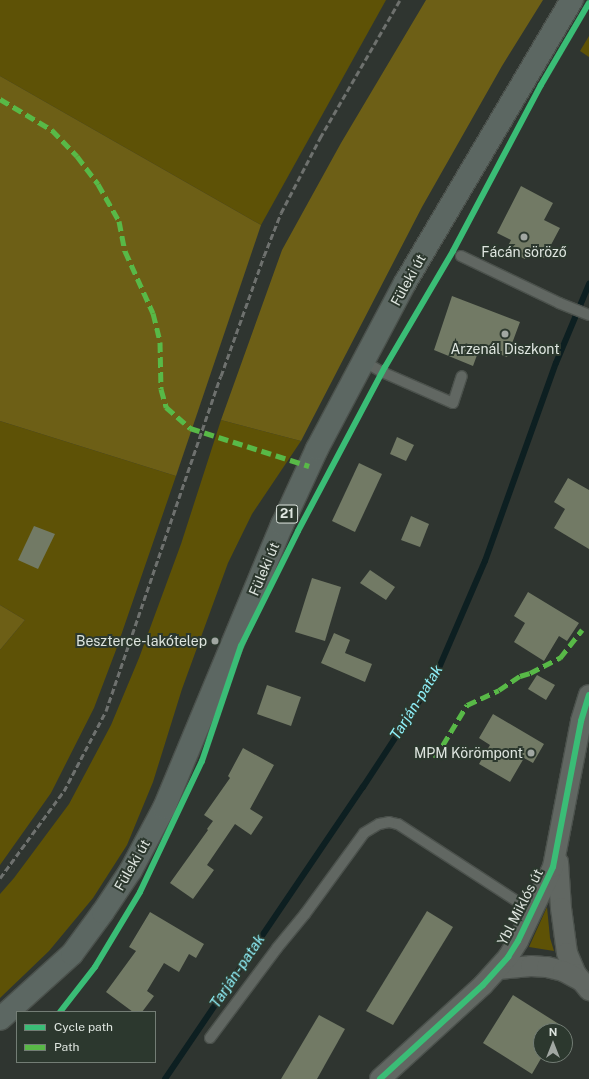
<!DOCTYPE html>
<html>
<head>
<meta charset="utf-8">
<style>
	body { margin:0 }
	#map { position:relative; width:589px; height:1079px; overflow:hidden; background:#2f3530; font-family:"Public Sans",sans-serif }
	div>[style] { position:absolute }
	[style*='--x'] { left:calc(var(--x)*1px); top:calc(var(--y)*1px); width:calc(var(--w)*1px); rotate:calc(var(--a)*1deg) }
	.green>* { inset:0; background:#5e5206 }
	.forest>* { inset:0; background:#6d5f16 }
	.stream>* { height:6px; margin:-3px; padding:0 3px; transform-origin:3px; border-radius:3px; background:#0d1f21 }
	.building>* { inset:0; background:#727a65 }
	.roads { filter:drop-shadow(1px 0 #4b514c) drop-shadow(-1px 0 #4b514c) drop-shadow(0 1px #4b514c) drop-shadow(0 -1px #4b514c) }
	.service>* { height:10px; margin:-5px; padding:0 5px; transform-origin:5px; border-radius:5px; background:#616762 }
	.minor>* { height:20px; margin:-10px; padding:0 10px; transform-origin:10px; border-radius:10px; background:#616762 }
	.primary>* { height:22px; margin:-11px; padding:0 11px; transform-origin:11px; border-radius:11px; background:#5c6762 }
	.rail>* { height:3px; margin-top:-1.5px; transform-origin:0; background:repeating-linear-gradient(90deg,#6e716e 0 6px,transparent 0 9px) }
	.quiet>* { height:5px; margin-top:-2.5px; transform-origin:0; background:repeating-linear-gradient(90deg,#58b947 0 10px,transparent 0 15px) }
	.cycleway>* { height:6px; margin:-3px; padding:0 3px; transform-origin:3px; border-radius:3px; background:#3abd76 }
	.dots>* { width:11px; height:11px; translate:-50% -50%; box-sizing:border-box; border:2px solid #2c382e; border-radius:50% }
	span { translate:-50% -50%; white-space:nowrap; text-align:center; line-height:1.15; -webkit-text-stroke:4px #2c382e; paint-order:stroke }
	.shield-label span { padding:1px 3px; background:#2c382e; border:1px solid; border-radius:3px; -webkit-text-stroke-width:0 }
	.shield-label { font-size:13px; color:#dee5df; font-weight:700 }
	.poi-label { font-size:14px; color:#dee5df }
	.right { translate:-100% -50%; text-align:right }
	.street-label { font-size:14px; color:#dee5df }
	.water-label { font-size:15px; color:#8ff0f9; font-style:italic }
	.legend { position:absolute; left:16px; top:1011px; width:140px; height:52px; box-sizing:border-box; background:#2c382e; border:1px solid #737d75; margin:0; padding:5px 7px; list-style:none; font-size:12px; color:#dee5df }
	.legend li { display:flex; align-items:center; gap:8px; height:20px }
	.legend b { width:20px; border:1px solid #737d75 }
	.north { position:absolute; left:533px; top:1023px; width:40px; height:40px; box-sizing:border-box; background:#2c382e; border:1px solid #737d75; border-radius:50%; rotate:0deg; font-size:11px; font-weight:700; line-height:16px; text-align:center; color:#dee5df }
	.north::after { content:''; display:block; margin:auto; width:14px; height:18px; background:#a1a7a2; clip-path:polygon(50% 0,100% 100%,50% 72%,0 100%) }
</style>
</head>
<body>
<div id="map">
	<div class="green">
		<div style="clip-path:polygon(0 0,386px 0,261px 225px,0 76px)"></div>
		<div style="clip-path:polygon(589px 36px,589px 57px,580px 51px)"></div>
		<div style="clip-path:polygon(221px 420px,301px 441px,252px 514px,228px 563px,182px 689px,153px 782px,127px 845px,93px 898px,49px 951px,0 998px,0 894px,14px 878px,69px 804px,111px 725px,139px 658px,181px 544px)"></div>
		<div style="clip-path:polygon(0 421px,176px 476px,116px 650px,94px 708px,51px 793px,0 865px,0 650px,25px 620px,0 605px)"></div>
		<div style="clip-path:polygon(547px 907px,550px 938px,554px 951px,529px 947px)"></div>
	</div>
	<div class="forest">
		<div style="clip-path:polygon(426px 0,543px 0,502px 66px,422px 207px,301px 441px,221px 420px,282px 250px,341px 143px)"></div>
		<div style="clip-path:polygon(0 76px,261px 225px,176px 476px,0 421px)"></div>
		<div style="clip-path:polygon(0 605px,25px 620px,0 650px)"></div>
	</div>
	<div class="stream">
		<div style="--x:165;--y:1079;--w:353;--a:-55.9"></div>
		<div style="--x:363;--y:787;--w:131;--a:-56.8"></div>
		<div style="--x:435;--y:677;--w:126;--a:-66.7"></div>
		<div style="--x:485;--y:561;--w:210;--a:-70.3"></div>
		<div style="--x:556;--y:363;--w:86;--a:-67.3"></div>
	</div>
	<div class="building">
		<div style="clip-path:polygon(521px 186px,553px 203px,544px 220px,560px 228px,544px 258px,529px 251px,525px 259px,506px 250px,511px 240px,497px 233px)"></div>
		<div style="clip-path:polygon(452px 296px,520px 322px,507px 357px,480px 347px,473px 366px,434px 350px)"></div>
		<div style="clip-path:polygon(397px 437px,414px 445px,406px 461px,390px 454px)"></div>
		<div style="clip-path:polygon(359px 463px,382px 474px,355px 532px,332px 521px)"></div>
		<div style="clip-path:polygon(568px 478px,589px 490px,589px 549px,554px 528px,565px 509px,554px 502px)"></div>
		<div style="clip-path:polygon(411px 516px,429px 524px,420px 547px,401px 540px)"></div>
		<div style="clip-path:polygon(34px 526px,55px 534px,38px 569px,18px 560px)"></div>
		<div style="clip-path:polygon(370px 570px,395px 587px,386px 600px,360px 583px)"></div>
		<div style="clip-path:polygon(312px 578px,341px 587px,325px 641px,295px 632px)"></div>
		<div style="clip-path:polygon(528px 592px,579px 623px,567px 641px,559px 636px,544px 661px,514px 642px,525px 623px,514px 616px)"></div>
		<div style="clip-path:polygon(334px 633px,350px 640px,345px 653px,372px 664px,365px 682px,321px 663px)"></div>
		<div style="clip-path:polygon(537px 675px,555px 685px,546px 700px,528px 689px)"></div>
		<div style="clip-path:polygon(267px 685px,301px 697px,291px 726px,257px 714px)"></div>
		<div style="clip-path:polygon(493px 714px,544px 744px,533px 763px,524px 758px,510px 782px,479px 764px,490px 745px,479px 738px)"></div>
		<div style="clip-path:polygon(243px 748px,274px 765px,250px 809px,263px 817px,251px 835px,235px 824px,207px 865px,214px 870px,193px 899px,170px 883px,208px 830px,207px 829px,213px 821px,204px 815px,230px 778px,228px 776px)"></div>
		<div style="clip-path:polygon(427px 911px,453px 927px,393px 1025px,366px 1011px)"></div>
		<div style="clip-path:polygon(150px 912px,204px 944px,196px 958px,189px 954px,179px 972px,164px 963px,147px 991px,154px 996px,142px 1012px,133px 1012px,106px 992px,136px 951px,129px 947px)"></div>
		<div style="clip-path:polygon(513px 995px,562px 1026px,558px 1031px,541px 1031px,541px 1055px,543px 1055px,532px 1074px,483px 1043px)"></div>
		<div style="clip-path:polygon(319px 1015px,345px 1029px,317px 1079px,281px 1079px)"></div>
	</div>
	<div class="roads">
		<div class="service">
			<div style="--x:461;--y:256;--w:109;--a:25.6"></div>
			<div style="--x:559;--y:303;--w:32;--a:22"></div>
			<div style="--x:363;--y:361;--w:22;--a:30"></div>
			<div style="--x:382;--y:372;--w:77;--a:23.6"></div>
			<div style="--x:453;--y:403;--w:28;--a:-72"></div>
			<div style="--x:210;--y:1038;--w:112;--a:-53.3"></div>
			<div style="--x:277;--y:948;--w:44;--a:-50.5"></div>
			<div style="--x:305;--y:914;--w:100;--a:-53.9"></div>
			<div style="--x:364;--y:833;--w:17;--a:-31"></div>
			<div style="--x:379;--y:824;--w:10;--a:-11"></div>
			<div style="--x:389;--y:822;--w:9;--a:13"></div>
			<div style="--x:398;--y:824;--w:160;--a:33"></div>
		</div>
		<div class="minor">
			<div style="--x:558;--y:862;--w:46;--a:86.3"></div>
			<div style="--x:561;--y:908;--w:45;--a:82.4"></div>
			<div style="--x:567;--y:953;--w:23;--a:67"></div>
			<div style="--x:576;--y:974;--w:21;--a:51"></div>
			<div style="--x:498;--y:969;--w:33;--a:-5"></div>
			<div style="--x:531;--y:966;--w:16;--a:4"></div>
			<div style="--x:547;--y:967;--w:16;--a:14"></div>
			<div style="--x:563;--y:971;--w:21;--a:28"></div>
			<div style="--x:380;--y:1079;--w:139;--a:-42.4"></div>
			<div style="--x:483;--y:985;--w:38;--a:-48"></div>
			<div style="--x:508;--y:957;--w:19;--a:-58"></div>
			<div style="--x:518;--y:941;--w:82;--a:-64.7"></div>
			<div style="--x:553;--y:867;--w:149;--a:-79.1"></div>
			<div style="--x:581;--y:721;--w:27;--a:-73"></div>
		</div>
		<div class="primary">
			<div style="--x:0;--y:1019;--w:97;--a:-42.1"></div>
			<div style="--x:72;--y:954;--w:52;--a:-53.6"></div>
			<div style="--x:103;--y:912;--w:50;--a:-56.3"></div>
			<div style="--x:131;--y:870;--w:70;--a:-62"></div>
			<div style="--x:164;--y:808;--w:307;--a:-67.4"></div>
			<div style="--x:282;--y:525;--w:84;--a:-65.3"></div>
			<div style="--x:317;--y:449;--w:188;--a:-62.1"></div>
			<div style="--x:405;--y:283;--w:329;--a:-59.5"></div>
		</div>
	</div>
	<div class="rail">
		<div style="--x:0;--y:878;--w:108;--a:-53.7"></div>
		<div style="--x:64;--y:791;--w:90;--a:-62.3"></div>
		<div style="--x:106;--y:711;--w:354;--a:-71.1"></div>
		<div style="--x:221;--y:376;--w:127;--a:-70.3"></div>
		<div style="--x:264;--y:256;--w:46;--a:-68.4"></div>
		<div style="--x:281;--y:213;--w:85;--a:-62.5"></div>
		<div style="--x:320;--y:138;--w:160;--a:-59.9"></div>
	</div>
	<div class="quiet">
		<div style="--x:0;--y:99;--w:61;--a:30.8"></div>
		<div style="--x:52;--y:130;--w:36;--a:46"></div>
		<div style="--x:77;--y:156;--w:35;--a:53"></div>
		<div style="--x:98;--y:184;--w:43;--a:60.4"></div>
		<div style="--x:119;--y:221;--w:31;--a:79"></div>
		<div style="--x:125;--y:251;--w:68;--a:65.7"></div>
		<div style="--x:153;--y:313;--w:30;--a:76"></div>
		<div style="--x:160;--y:342;--w:47;--a:88.8"></div>
		<div style="--x:161;--y:389;--w:19;--a:74"></div>
		<div style="--x:166;--y:407;--w:32;--a:41"></div>
		<div style="--x:190;--y:428;--w:125;--a:17.7"></div>
		<div style="--x:435;--y:758;--w:62;--a:-58.9"></div>
		<div style="--x:467;--y:705;--w:35;--a:-25"></div>
		<div style="--x:499;--y:690;--w:25;--a:-34"></div>
		<div style="--x:520;--y:676;--w:10;--a:-17"></div>
		<div style="--x:530;--y:673;--w:34;--a:-27"></div>
		<div style="--x:560;--y:658;--w:36;--a:-52"></div>
	</div>
	<div class="cycleway">
		<div style="--x:60;--y:1012;--w:57;--a:-52.1"></div>
		<div style="--x:95;--y:967;--w:87;--a:-59"></div>
		<div style="--x:140;--y:892;--w:145;--a:-64.7"></div>
		<div style="--x:202;--y:761;--w:121;--a:-71.3"></div>
		<div style="--x:241;--y:646;--w:128;--a:-63.6"></div>
		<div style="--x:298;--y:531;--w:186;--a:-62.1"></div>
		<div style="--x:385;--y:367;--w:134;--a:-59.6"></div>
		<div style="--x:453;--y:251;--w:188;--a:-62.1"></div>
		<div style="--x:541;--y:85;--w:95;--a:-59.7"></div>
		<div style="--x:380;--y:1079;--w:139;--a:-42.4"></div>
		<div style="--x:483;--y:985;--w:38;--a:-48"></div>
		<div style="--x:508;--y:957;--w:19;--a:-58"></div>
		<div style="--x:518;--y:941;--w:82;--a:-64.7"></div>
		<div style="--x:553;--y:867;--w:149;--a:-79.1"></div>
		<div style="--x:581;--y:721;--w:27;--a:-73"></div>
	</div>
	<div class="dots">
		<div style="left:524px;top:237px;background:#a1a7a2"></div>
		<div style="left:505px;top:334px;background:#a1a7a2"></div>
		<div style="left:215px;top:641px;background:#a1a7a2"></div>
		<div style="left:531px;top:753px;background:#a1a7a2"></div>
	</div>
	<div class="shield-label">
		<span style="left:287px;top:514px">21</span>
	</div>
	<div class="poi-label">
		<span style="left:524px;top:252px">Fácán söröző</span>
		<span style="left:505px;top:349px">Arzenál Diszkont</span>
		<span class="right" style="left:207px;top:641px">Beszterce-lakótelep</span>
		<span class="right" style="left:523px;top:753px">MPM Körömpont</span>
	</div>
	<div class="street-label">
		<span style="left:408px;top:280px;rotate:-61deg">Füleki út</span>
		<span style="left:264px;top:569px;rotate:-67deg">Füleki út</span>
		<span style="left:132px;top:865px;rotate:-60deg">Füleki út</span>
		<span style="left:520px;top:907px;rotate:-63deg">Ybl Miklós út</span>
	</div>
	<div class="water-label">
		<span style="left:416px;top:702px;rotate:-58deg">Tarján-patak</span>
		<span style="left:237px;top:971px;rotate:-56deg">Tarján-patak</span>
	</div>
	<ul class="legend">
	<li><b style="height:5px;background:#3abd76"></b>Cycle path</li>
	<li><b style="height:5px;background:#58b947"></b>Path</li>
	</ul>
	<div class="north">N</div>
</div>
</body>
</html>
